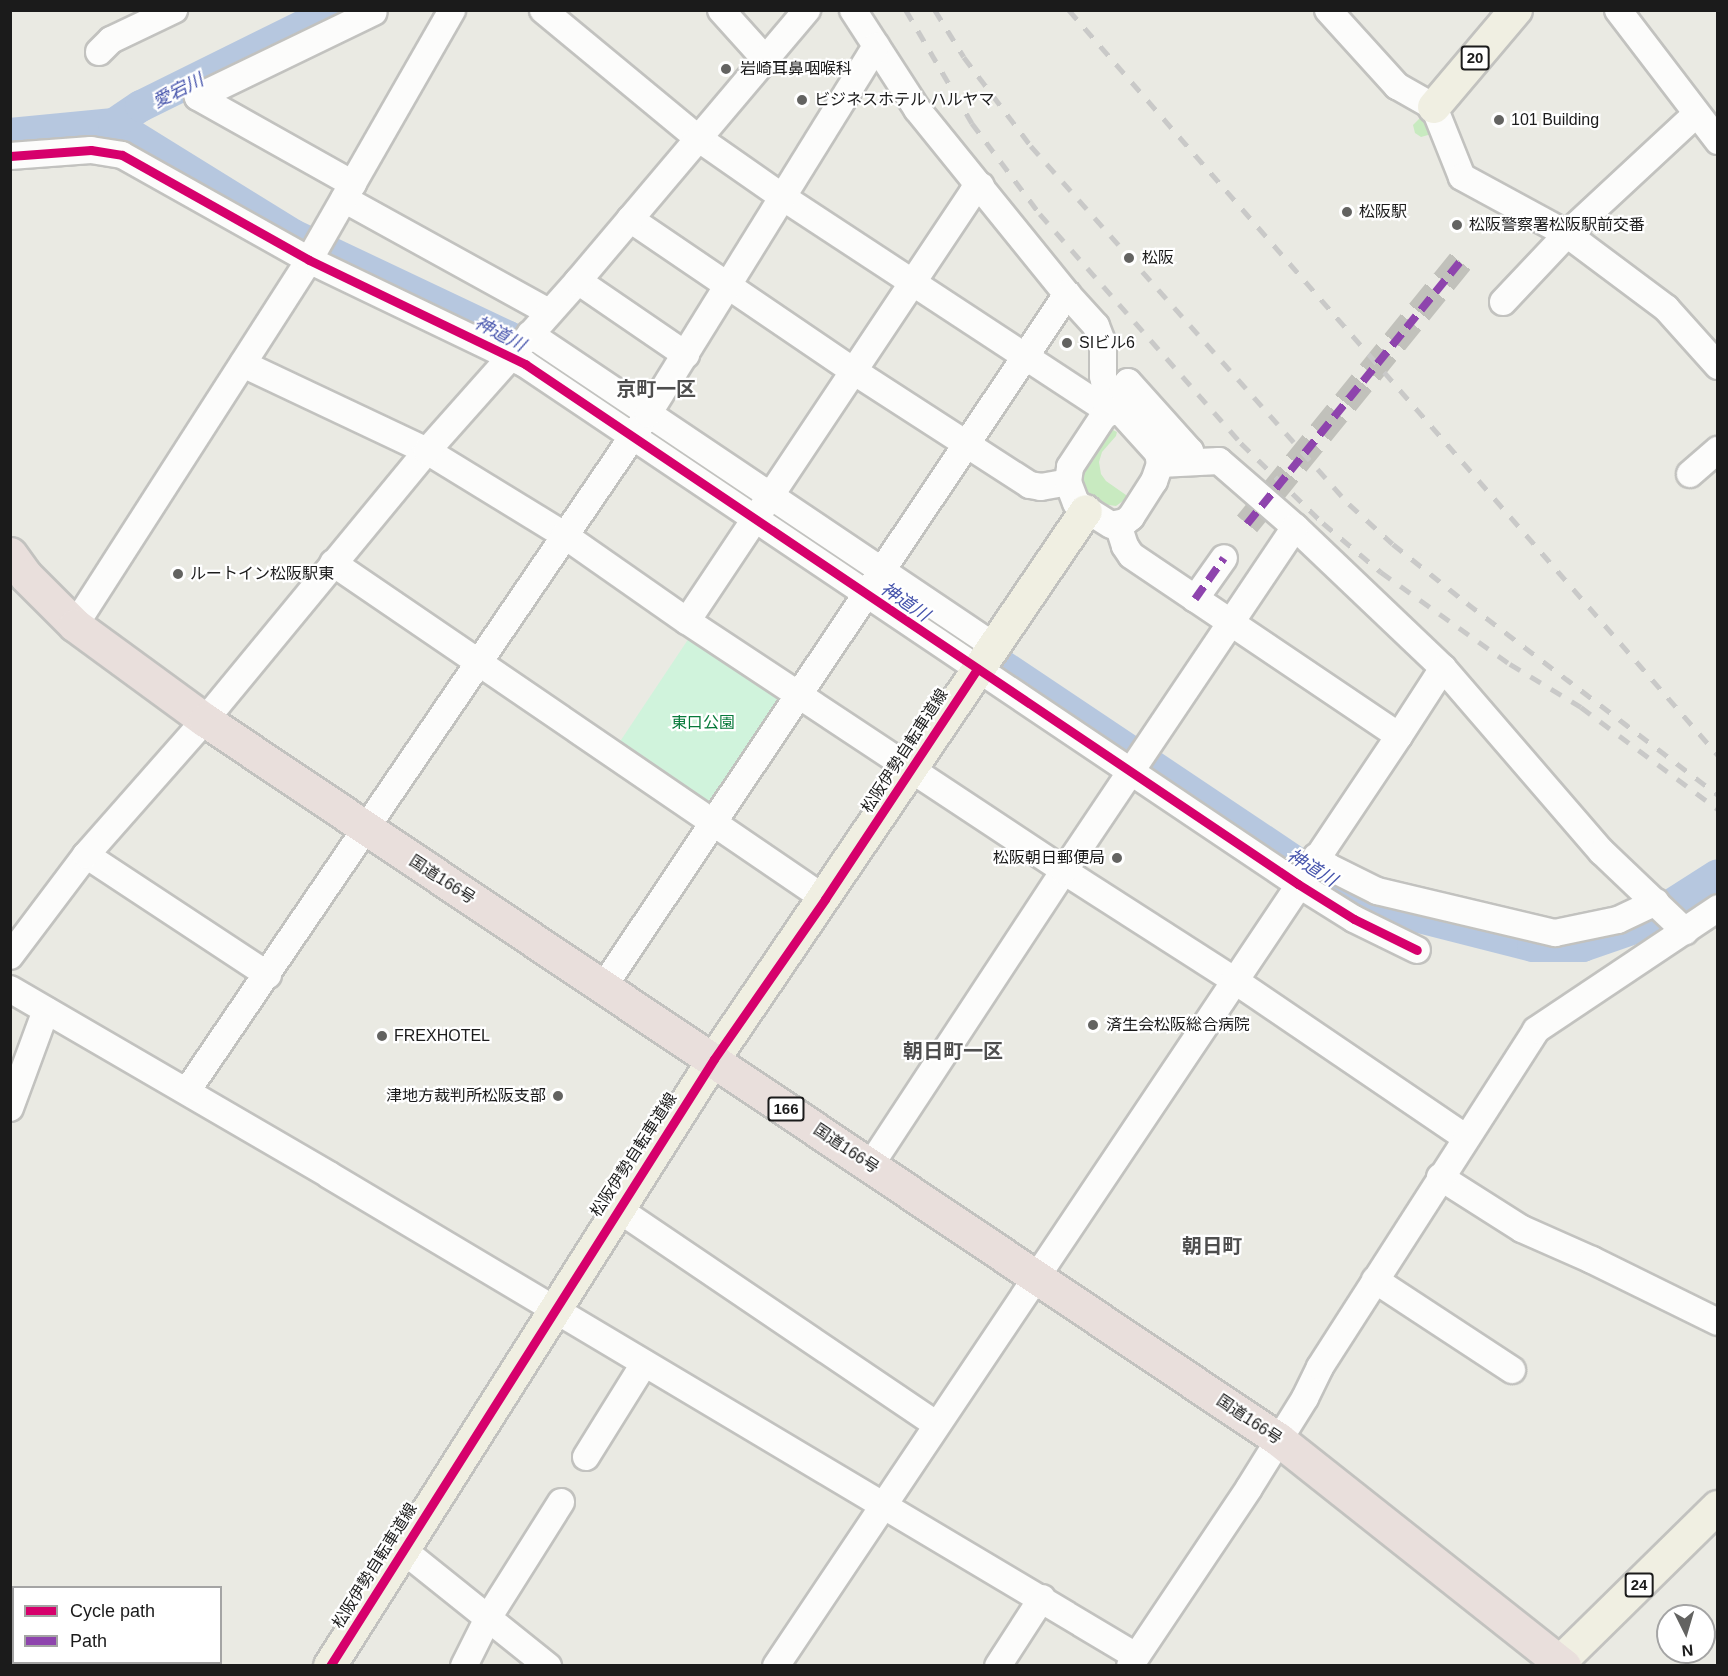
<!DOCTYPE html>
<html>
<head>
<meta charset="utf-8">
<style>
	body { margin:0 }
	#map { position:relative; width:1728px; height:1676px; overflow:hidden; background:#eaeae3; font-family:Arial,"Noto Sans JP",sans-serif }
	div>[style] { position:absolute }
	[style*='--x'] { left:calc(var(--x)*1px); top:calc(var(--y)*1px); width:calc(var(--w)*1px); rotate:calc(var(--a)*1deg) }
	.grass>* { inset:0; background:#c8eac0 }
	.park>* { inset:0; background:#d0f3dc }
	.river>* { height:32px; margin:-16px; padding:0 16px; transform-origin:16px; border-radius:16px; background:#b6c7df }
	.minor-tunnel>* { height:26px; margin-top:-13px; transform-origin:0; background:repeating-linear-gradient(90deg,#c1c1bb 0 26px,transparent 0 39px) }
	.roads { filter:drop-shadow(2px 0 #c2c2bf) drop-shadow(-2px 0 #c2c2bf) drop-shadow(0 2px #c2c2bf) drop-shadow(0 -2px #c2c2bf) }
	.minor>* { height:26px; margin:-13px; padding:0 13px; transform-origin:13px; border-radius:13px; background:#fcfcfb }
	.major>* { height:32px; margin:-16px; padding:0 16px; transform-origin:16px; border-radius:16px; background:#f0efe2 }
	.highway>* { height:33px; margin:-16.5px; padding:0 16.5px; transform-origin:16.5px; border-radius:16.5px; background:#e9dfdc }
	.rail>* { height:4.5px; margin-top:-2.25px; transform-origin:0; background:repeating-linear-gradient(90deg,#c9c9c8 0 12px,transparent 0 24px) }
	.quiet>* { height:8px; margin-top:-4px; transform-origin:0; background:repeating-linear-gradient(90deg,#8e44ad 0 15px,transparent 0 23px) }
	.cycleway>* { height:9px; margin:-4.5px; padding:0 4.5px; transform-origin:4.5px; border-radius:4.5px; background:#d6006c }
	.dots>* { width:16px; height:16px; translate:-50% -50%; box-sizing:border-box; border:3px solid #fff; border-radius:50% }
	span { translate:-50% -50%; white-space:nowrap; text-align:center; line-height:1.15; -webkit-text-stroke:4.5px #fff; paint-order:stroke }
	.shield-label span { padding:2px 4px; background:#fff; border:2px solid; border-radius:4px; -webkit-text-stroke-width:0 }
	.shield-label { font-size:15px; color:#1b1b1b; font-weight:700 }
	.poi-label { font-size:16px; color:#1b1b1b }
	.left { translate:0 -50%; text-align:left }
	.right { translate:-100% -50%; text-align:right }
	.park-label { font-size:16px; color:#087a3b }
	.street-label { font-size:16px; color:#1b1b1b }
	.water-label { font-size:18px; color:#4654ac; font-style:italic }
	.quarter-label { font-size:20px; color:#4e4e4e; font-weight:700 }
	.frame { position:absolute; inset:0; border:12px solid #1b1b1b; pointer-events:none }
	.legend { position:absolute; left:12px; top:1586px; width:210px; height:78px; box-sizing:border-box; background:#fff; border:2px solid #a4a4a4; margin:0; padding:8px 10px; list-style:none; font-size:18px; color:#1b1b1b }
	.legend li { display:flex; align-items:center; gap:12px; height:30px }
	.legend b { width:30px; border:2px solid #a4a4a4 }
	.north { position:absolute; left:1656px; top:1604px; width:60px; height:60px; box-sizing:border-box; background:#fff; border:2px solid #a4a4a4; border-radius:50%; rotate:175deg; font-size:16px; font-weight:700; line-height:24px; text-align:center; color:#1b1b1b }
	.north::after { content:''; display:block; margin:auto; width:21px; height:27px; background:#636361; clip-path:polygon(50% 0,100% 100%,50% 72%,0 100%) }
</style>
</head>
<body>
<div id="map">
	<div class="grass">
		<div style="clip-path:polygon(1426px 117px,1435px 133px,1421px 137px,1415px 133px,1413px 125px,1420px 118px)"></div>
		<div style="clip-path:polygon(1111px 429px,1117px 432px,1116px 436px,1102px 452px,1099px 462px,1101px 474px,1106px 481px,1126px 495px,1127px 498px,1116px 506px,1102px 504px,1089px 495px,1083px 486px,1084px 466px)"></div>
	</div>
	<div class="park">
		<div style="clip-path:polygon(691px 635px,784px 697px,717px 807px,706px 809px,617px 746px)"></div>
	</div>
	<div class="river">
		<div style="--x:114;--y:124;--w:211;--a:31.8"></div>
		<div style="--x:293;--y:235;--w:239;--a:25.3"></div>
		<div style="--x:509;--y:337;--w:425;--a:33.7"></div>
		<div style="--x:10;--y:134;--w:104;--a:-5.5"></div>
		<div style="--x:114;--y:124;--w:32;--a:-34"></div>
		<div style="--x:141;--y:106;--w:216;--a:-26.3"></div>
		<div style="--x:964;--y:640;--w:403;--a:33.8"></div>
		<div style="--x:1299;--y:864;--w:80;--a:30.1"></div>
		<div style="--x:1368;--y:904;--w:170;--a:14.3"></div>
		<div style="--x:1533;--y:946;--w:50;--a:0"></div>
		<div style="--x:1583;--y:946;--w:55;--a:-19.1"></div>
		<div style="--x:1635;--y:928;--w:98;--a:-32.6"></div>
	</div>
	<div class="minor-tunnel">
		<div style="--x:1247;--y:524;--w:341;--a:-50.9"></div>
	</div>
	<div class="roads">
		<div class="minor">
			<div style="--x:543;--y:10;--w:201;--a:39.6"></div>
			<div style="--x:698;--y:138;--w:105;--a:34.9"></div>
			<div style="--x:784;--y:198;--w:390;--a:33.3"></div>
			<div style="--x:721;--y:10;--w:67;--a:48"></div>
			<div style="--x:853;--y:10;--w:118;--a:57.1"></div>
			<div style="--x:917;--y:109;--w:238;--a:51"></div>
			<div style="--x:1067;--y:294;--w:43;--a:47.8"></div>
			<div style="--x:1096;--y:326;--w:19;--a:69"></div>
			<div style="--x:1103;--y:344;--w:32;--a:90"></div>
			<div style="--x:1103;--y:376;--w:37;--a:79"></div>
			<div style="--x:1328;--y:10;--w:103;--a:47.8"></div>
			<div style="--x:1397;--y:86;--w:43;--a:29.6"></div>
			<div style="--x:1434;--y:107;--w:75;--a:68.2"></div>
			<div style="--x:1462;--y:177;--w:119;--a:28.5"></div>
			<div style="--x:1567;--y:234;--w:124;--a:36.8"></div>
			<div style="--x:1666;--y:308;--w:78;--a:48.1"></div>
			<div style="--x:1618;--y:10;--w:165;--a:52.6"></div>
			<div style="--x:99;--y:52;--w:17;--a:-45"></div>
			<div style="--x:111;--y:40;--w:70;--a:-25.5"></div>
			<div style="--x:10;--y:156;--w:81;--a:-4.2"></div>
			<div style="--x:91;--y:150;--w:31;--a:9"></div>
			<div style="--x:122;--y:155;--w:214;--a:29.3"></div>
			<div style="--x:309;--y:260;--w:240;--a:25.7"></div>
			<div style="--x:525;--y:364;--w:932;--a:33.93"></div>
			<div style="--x:1298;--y:884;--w:66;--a:32"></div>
			<div style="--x:1354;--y:919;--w:70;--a:26.2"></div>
			<div style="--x:353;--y:184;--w:178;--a:-150.7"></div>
			<div style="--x:198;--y:97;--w:195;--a:-25.8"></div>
			<div style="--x:344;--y:199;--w:234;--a:28.9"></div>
			<div style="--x:630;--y:219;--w:272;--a:34.2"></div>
			<div style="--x:855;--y:372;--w:208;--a:32.9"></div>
			<div style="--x:1030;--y:485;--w:11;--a:10"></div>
			<div style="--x:1041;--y:487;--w:27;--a:-10"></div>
			<div style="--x:578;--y:281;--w:131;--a:34.4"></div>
			<div style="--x:1503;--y:302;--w:93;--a:-46.7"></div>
			<div style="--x:1567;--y:234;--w:176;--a:-42.9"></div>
			<div style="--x:530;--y:334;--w:559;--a:33.92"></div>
			<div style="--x:243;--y:364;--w:204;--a:25.3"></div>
			<div style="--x:427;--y:451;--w:161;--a:31.5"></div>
			<div style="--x:564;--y:535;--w:150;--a:35"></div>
			<div style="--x:687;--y:621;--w:452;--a:33.5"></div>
			<div style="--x:1064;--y:871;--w:202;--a:32.7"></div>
			<div style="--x:1234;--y:980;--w:279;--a:34.2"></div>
			<div style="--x:1128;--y:382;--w:93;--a:48.1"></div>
			<div style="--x:1190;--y:451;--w:11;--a:175"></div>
			<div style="--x:1179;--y:452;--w:85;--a:-132.1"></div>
			<div style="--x:1122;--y:389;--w:9;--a:-49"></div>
			<div style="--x:1110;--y:412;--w:11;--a:0"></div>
			<div style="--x:1121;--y:412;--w:55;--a:47.9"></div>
			<div style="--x:1158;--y:453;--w:11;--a:80"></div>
			<div style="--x:1160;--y:464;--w:18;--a:109"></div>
			<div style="--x:1154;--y:481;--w:43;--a:122.6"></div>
			<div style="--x:1131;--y:517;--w:8;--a:140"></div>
			<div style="--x:1125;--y:522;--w:14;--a:168"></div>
			<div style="--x:1111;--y:525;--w:41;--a:-147.8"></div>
			<div style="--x:1076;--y:503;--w:22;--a:-111"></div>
			<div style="--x:1068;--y:482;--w:15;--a:-82"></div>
			<div style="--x:1070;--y:467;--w:60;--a:-56.6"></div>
			<div style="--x:1103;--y:417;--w:9;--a:-36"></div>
			<div style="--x:1160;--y:464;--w:59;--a:-2.9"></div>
			<div style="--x:1219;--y:461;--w:101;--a:41"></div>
			<div style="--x:1295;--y:527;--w:204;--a:43.6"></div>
			<div style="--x:1443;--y:668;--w:243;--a:49.2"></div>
			<div style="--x:1602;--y:852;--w:115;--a:43.6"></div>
			<div style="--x:1690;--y:474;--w:37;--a:-41"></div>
			<div style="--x:333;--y:563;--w:596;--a:34.33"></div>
			<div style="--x:1195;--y:599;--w:50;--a:-54.7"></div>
			<div style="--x:687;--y:621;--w:516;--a:-56.31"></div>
			<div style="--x:973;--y:192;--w:10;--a:-37"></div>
			<div style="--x:75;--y:625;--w:434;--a:-57.3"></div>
			<div style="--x:309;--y:260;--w:288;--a:-60.2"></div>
			<div style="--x:1399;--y:736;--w:81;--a:-57.1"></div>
			<div style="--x:86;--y:855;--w:218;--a:33.4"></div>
			<div style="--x:1316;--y:857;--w:16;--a:38"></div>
			<div style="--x:1329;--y:867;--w:54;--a:26.6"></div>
			<div style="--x:1377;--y:891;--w:183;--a:13.3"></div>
			<div style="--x:1555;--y:933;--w:64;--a:-11.7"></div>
			<div style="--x:1618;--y:920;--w:42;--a:-25.3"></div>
			<div style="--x:10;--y:956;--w:126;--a:-53"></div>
			<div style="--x:86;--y:855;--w:180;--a:-48.6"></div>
			<div style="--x:205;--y:720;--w:349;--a:-50.5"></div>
			<div style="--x:427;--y:451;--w:227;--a:-48.4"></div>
			<div style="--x:578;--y:281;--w:355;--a:-49.8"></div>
			<div style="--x:604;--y:986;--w:833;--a:-56.21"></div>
			<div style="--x:10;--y:989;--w:369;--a:30.2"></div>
			<div style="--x:329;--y:1175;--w:939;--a:30.8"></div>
			<div style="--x:187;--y:1091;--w:819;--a:-55.75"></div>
			<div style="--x:648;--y:414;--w:433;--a:-58.2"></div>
			<div style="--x:10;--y:1108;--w:104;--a:-69.8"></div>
			<div style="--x:870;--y:1166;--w:353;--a:-56.7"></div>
			<div style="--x:1064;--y:871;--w:414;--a:-56.1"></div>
			<div style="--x:1440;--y:1177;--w:97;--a:32.4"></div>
			<div style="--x:1522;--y:1229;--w:77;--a:23.9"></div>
			<div style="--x:1592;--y:1260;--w:140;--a:26.2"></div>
			<div style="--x:618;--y:1209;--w:384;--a:34.1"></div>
			<div style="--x:1375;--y:1280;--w:164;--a:33.3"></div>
			<div style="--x:586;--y:1457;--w:110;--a:-58.1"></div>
			<div style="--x:403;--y:1550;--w:186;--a:38.7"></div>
			<div style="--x:464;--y:1666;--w:54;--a:-63.4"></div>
			<div style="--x:488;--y:1618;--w:137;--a:-57.8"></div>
			<div style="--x:776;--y:1666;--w:1119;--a:-56.18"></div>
			<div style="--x:1399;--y:736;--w:323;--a:-146"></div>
			<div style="--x:1131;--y:555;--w:11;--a:-124"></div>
			<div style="--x:1125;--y:546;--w:23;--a:-108"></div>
			<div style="--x:998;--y:1666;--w:81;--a:-57.1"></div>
			<div style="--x:1130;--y:1666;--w:214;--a:-56.2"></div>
			<div style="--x:1249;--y:1488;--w:106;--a:-58.1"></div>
			<div style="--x:1305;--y:1398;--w:34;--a:-64"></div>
			<div style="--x:1320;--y:1367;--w:400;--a:-57.3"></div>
			<div style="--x:1536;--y:1030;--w:219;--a:-33.8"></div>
		</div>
		<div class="major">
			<div style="--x:1434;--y:107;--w:127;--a:-49.8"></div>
			<div style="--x:330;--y:1666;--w:718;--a:-57.68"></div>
			<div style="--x:714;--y:1059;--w:662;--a:-55.83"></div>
			<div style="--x:1556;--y:1666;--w:227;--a:-44.5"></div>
		</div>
		<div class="highway">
			<div style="--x:10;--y:554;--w:27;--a:54"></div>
			<div style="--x:26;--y:576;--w:69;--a:45"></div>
			<div style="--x:75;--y:625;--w:161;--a:36.2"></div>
			<div style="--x:205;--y:720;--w:1292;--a:33.83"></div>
			<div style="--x:1278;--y:1439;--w:365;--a:38.4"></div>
		</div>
	</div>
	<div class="rail">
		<div style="--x:906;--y:10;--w:131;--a:59.7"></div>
		<div style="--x:972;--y:123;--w:114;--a:53.2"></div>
		<div style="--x:1040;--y:214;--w:305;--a:48.7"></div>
		<div style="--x:1241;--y:443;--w:115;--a:44.3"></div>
		<div style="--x:1323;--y:523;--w:76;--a:40.2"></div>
		<div style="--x:1381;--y:572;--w:158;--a:35.5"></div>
		<div style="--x:1510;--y:664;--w:83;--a:31.2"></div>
		<div style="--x:1581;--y:707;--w:171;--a:36.7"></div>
		<div style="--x:935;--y:10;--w:55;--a:58.3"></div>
		<div style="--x:964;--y:57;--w:111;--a:53"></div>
		<div style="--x:1031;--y:146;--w:479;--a:48.4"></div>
		<div style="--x:1349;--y:504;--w:59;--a:42.3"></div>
		<div style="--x:1393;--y:544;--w:95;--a:38.6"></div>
		<div style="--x:1467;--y:603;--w:316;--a:37.4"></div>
		<div style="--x:1069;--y:10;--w:988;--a:48.94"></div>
	</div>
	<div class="quiet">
		<div style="--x:1247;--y:524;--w:341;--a:-50.9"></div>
		<div style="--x:1195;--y:599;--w:50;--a:-54.7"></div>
	</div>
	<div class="cycleway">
		<div style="--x:10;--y:156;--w:81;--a:-4.2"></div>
		<div style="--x:91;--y:150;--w:31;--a:9"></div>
		<div style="--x:122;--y:155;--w:214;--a:29.3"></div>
		<div style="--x:309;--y:260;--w:240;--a:25.7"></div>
		<div style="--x:525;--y:364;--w:932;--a:33.93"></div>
		<div style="--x:1298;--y:884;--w:66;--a:32"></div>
		<div style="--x:1354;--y:919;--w:70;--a:26.2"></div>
		<div style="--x:330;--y:1666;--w:718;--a:-57.68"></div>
		<div style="--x:714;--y:1059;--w:195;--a:-55.2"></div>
		<div style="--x:825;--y:899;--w:276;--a:-56.5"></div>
	</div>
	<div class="dots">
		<div style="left:726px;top:69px;background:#636361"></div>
		<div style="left:802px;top:100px;background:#636361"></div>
		<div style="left:1499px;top:120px;background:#636361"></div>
		<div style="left:1347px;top:212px;background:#636361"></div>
		<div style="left:1457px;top:225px;background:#636361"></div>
		<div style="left:1129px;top:258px;background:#636361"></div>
		<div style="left:1067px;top:343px;background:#636361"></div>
		<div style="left:178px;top:574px;background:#636361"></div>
		<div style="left:1117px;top:858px;background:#636361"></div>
		<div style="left:1093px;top:1025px;background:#636361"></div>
		<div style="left:382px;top:1036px;background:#636361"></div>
		<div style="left:558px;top:1096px;background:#636361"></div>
	</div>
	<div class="shield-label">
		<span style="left:1475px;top:58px">20</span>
		<span style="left:786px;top:1109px">166</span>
		<span style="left:1639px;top:1585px">24</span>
	</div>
	<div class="poi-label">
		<span class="left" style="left:740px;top:69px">岩崎耳鼻咽喉科</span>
		<span class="left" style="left:814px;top:100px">ビジネスホテル ハルヤマ</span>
		<span class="left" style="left:1511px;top:120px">101 Building</span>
		<span class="left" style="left:1359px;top:212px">松阪駅</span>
		<span class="left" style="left:1469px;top:225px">松阪警察署松阪駅前交番</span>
		<span class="left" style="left:1142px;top:258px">松阪</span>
		<span class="left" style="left:1079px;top:343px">SIビル6</span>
		<span class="left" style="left:190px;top:574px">ルートイン松阪駅東</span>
		<span class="right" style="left:1105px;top:858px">松阪朝日郵便局</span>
		<span class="left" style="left:1106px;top:1025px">済生会松阪総合病院</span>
		<span class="left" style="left:394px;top:1036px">FREXHOTEL</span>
		<span class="right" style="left:546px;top:1096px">津地方裁判所松阪支部</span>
	</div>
	<div class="park-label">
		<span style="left:703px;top:723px">東口公園</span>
	</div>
	<div class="street-label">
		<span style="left:905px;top:751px;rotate:-57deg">松阪伊勢自転車道線</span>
		<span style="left:442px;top:880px;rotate:33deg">国道166号</span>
		<span style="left:846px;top:1149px;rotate:34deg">国道166号</span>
		<span style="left:634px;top:1155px;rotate:-57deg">松阪伊勢自転車道線</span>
		<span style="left:1249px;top:1420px;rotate:34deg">国道166号</span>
		<span style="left:375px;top:1566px;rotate:-58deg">松阪伊勢自転車道線</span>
	</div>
	<div class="water-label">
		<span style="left:178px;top:91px;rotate:-27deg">愛宕川</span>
		<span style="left:500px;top:334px;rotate:28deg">神道川</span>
		<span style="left:905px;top:602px;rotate:34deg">神道川</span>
		<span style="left:1312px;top:868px;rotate:32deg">神道川</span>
	</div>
	<div class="quarter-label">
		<span style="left:656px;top:389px">京町一区</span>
		<span style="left:953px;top:1051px">朝日町一区</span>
		<span style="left:1212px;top:1246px">朝日町</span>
	</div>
	<div class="frame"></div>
	<ul class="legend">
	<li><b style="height:8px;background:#d6006c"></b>Cycle path</li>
	<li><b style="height:8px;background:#8e44ad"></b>Path</li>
	</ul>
	<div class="north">N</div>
</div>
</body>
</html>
